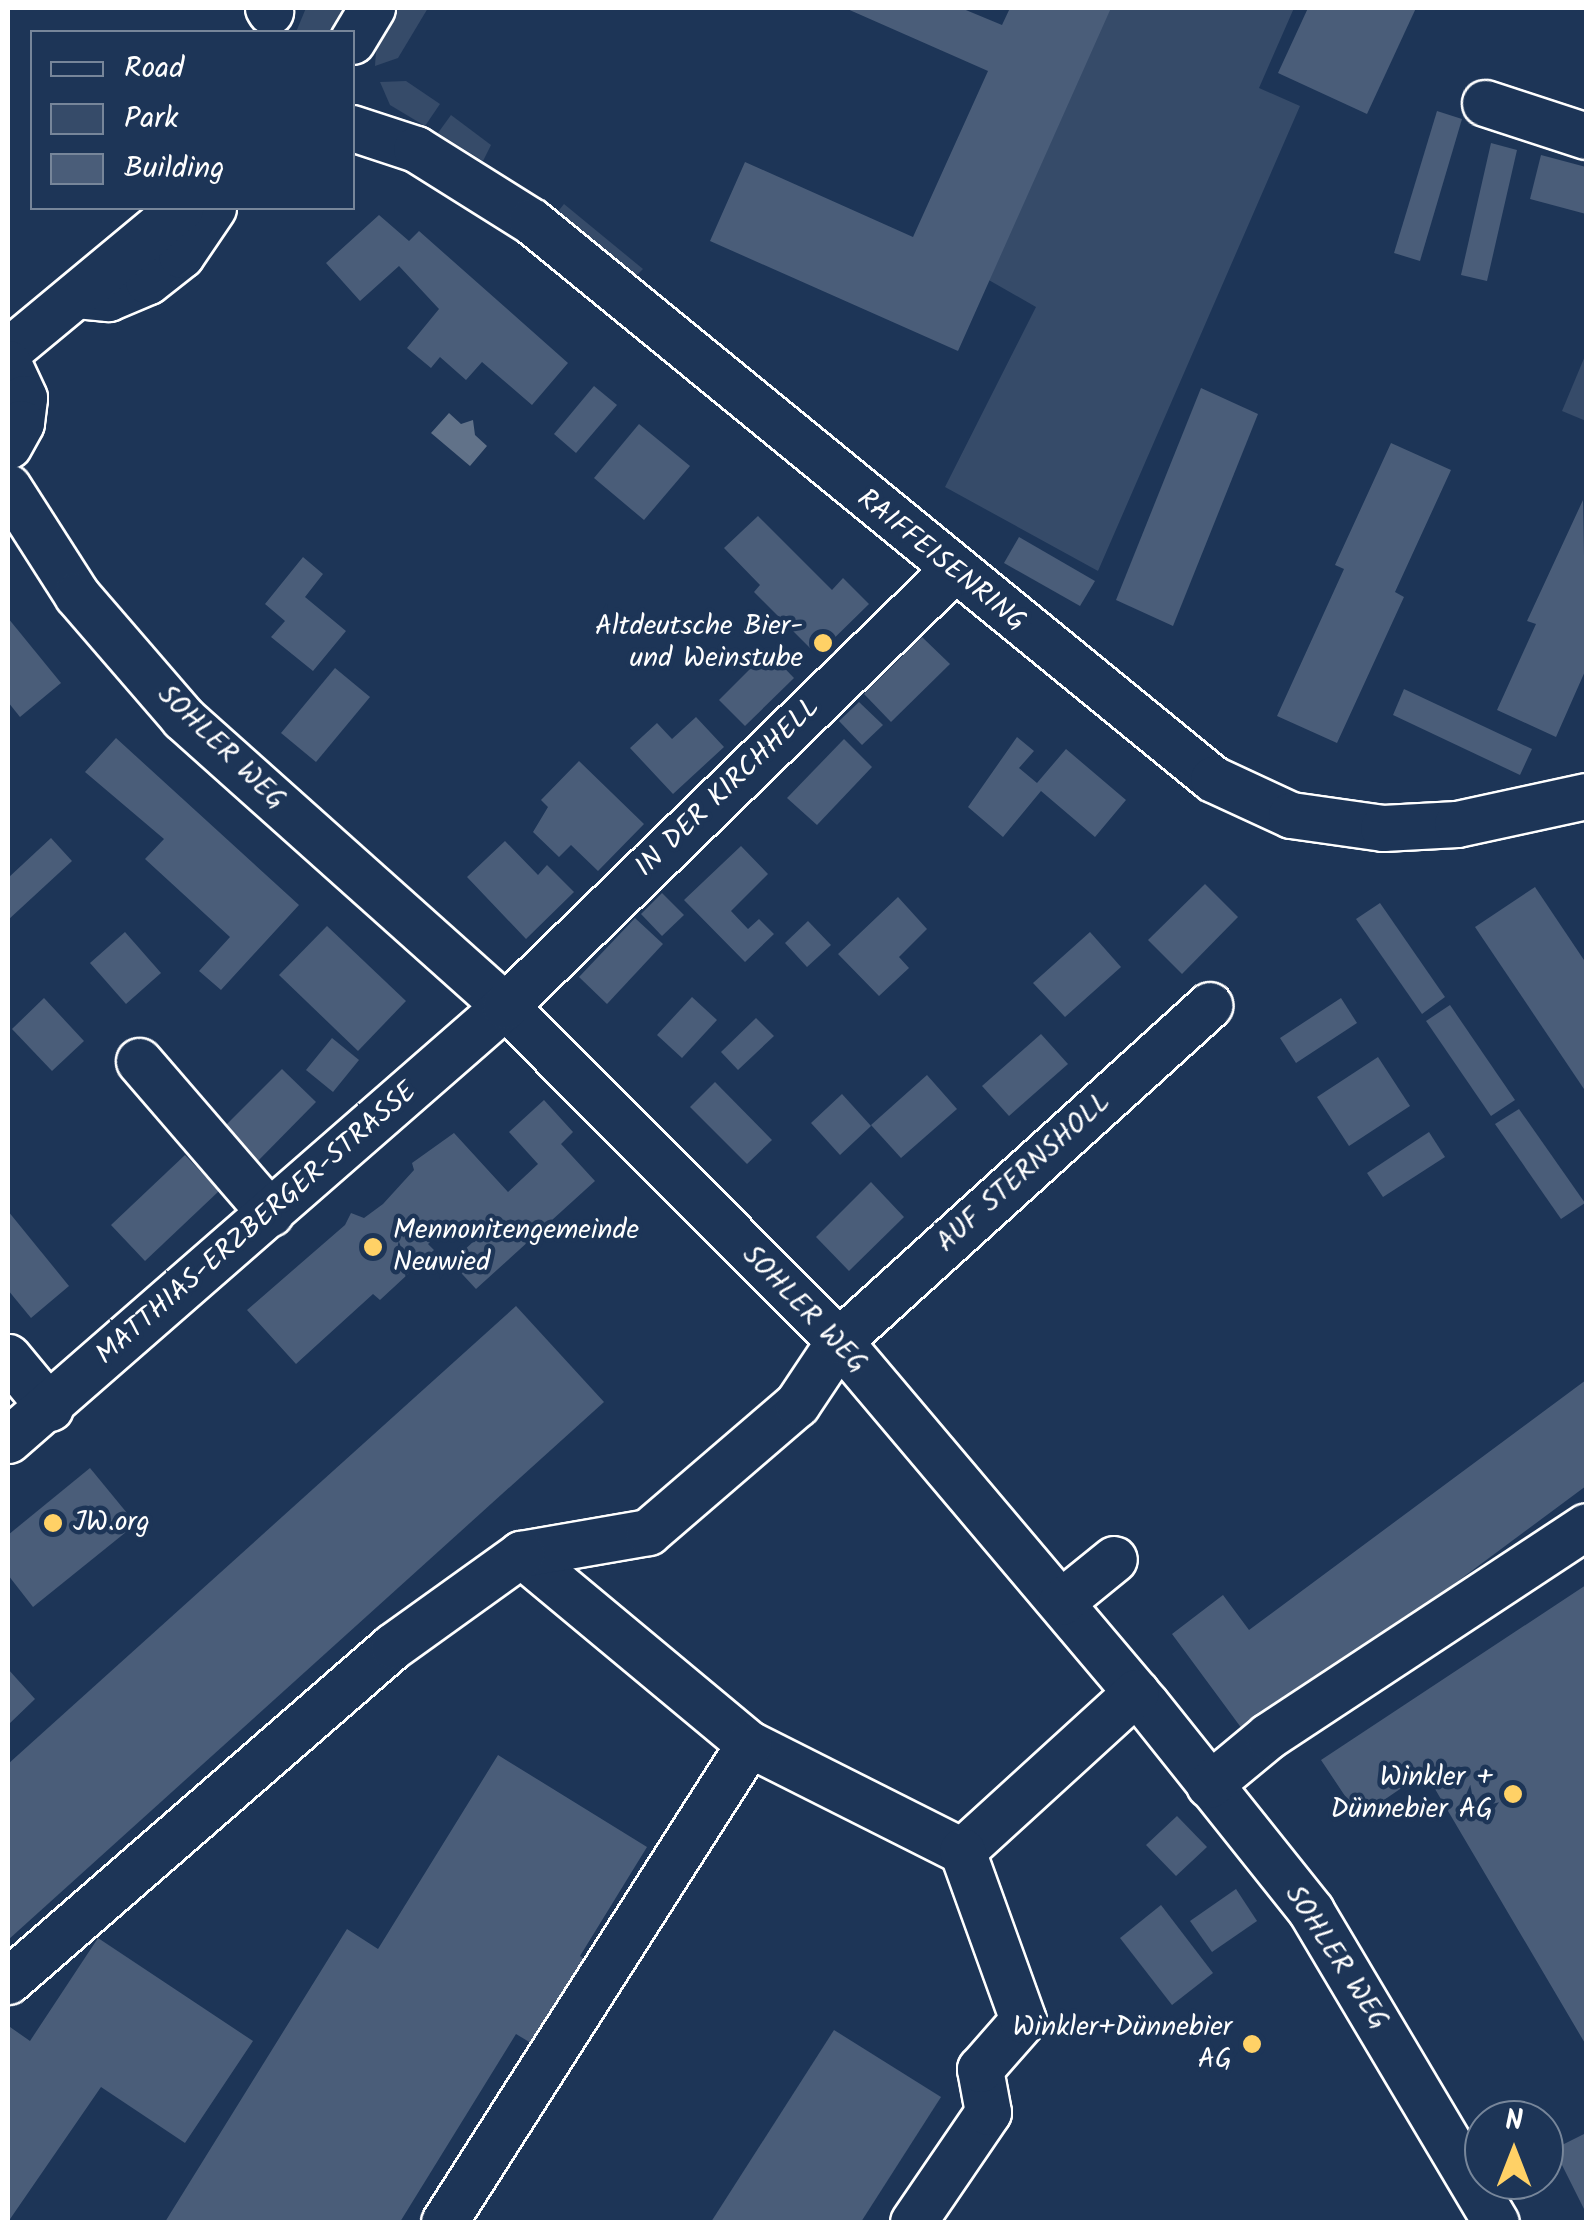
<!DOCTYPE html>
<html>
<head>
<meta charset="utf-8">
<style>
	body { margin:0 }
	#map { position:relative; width:1594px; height:2230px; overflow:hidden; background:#1d3557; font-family:Kalam,sans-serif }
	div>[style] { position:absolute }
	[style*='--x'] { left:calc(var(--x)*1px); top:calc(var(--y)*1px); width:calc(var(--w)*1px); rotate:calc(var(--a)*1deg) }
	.green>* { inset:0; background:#364b69 }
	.water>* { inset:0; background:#617289 }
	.building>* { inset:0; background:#4a5d79 }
	.roads { filter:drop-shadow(2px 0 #fff) drop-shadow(-2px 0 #fff) drop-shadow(0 2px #fff) drop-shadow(0 -2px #fff) }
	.minor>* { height:45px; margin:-22.5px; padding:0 22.5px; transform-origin:22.5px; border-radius:22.5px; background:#1d3557 }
	.dots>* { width:28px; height:28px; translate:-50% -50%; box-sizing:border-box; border:5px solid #1d3557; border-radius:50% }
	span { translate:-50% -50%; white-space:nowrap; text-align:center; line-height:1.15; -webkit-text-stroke:9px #1d3557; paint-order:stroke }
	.street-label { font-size:28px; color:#fff }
	.poi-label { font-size:28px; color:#fff }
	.right { translate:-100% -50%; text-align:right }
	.left { translate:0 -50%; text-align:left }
	.frame { position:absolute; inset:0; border:10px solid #fff; pointer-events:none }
	.legend { position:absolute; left:30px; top:30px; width:325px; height:180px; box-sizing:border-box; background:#1d3557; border:2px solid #77869a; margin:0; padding:12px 18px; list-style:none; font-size:30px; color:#fff }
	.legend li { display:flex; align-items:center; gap:20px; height:50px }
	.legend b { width:50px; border:2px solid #77869a }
	.north { position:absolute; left:1464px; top:2100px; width:100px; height:100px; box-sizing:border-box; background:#1d3557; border:2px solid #77869a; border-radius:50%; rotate:0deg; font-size:28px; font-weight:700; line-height:40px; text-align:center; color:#fff }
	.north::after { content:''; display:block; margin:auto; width:35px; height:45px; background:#ffd166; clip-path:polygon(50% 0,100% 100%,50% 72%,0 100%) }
</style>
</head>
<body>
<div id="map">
	<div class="green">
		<div style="clip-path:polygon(306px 8px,343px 8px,345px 9px,331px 32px,296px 32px)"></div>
		<div style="clip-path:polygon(394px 8px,428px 8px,398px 58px,375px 66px,377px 36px)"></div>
		<div style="clip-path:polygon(1110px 8px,1294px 8px,1259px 88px,1300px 106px,1098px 571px,945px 487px,1036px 307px,987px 279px)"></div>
		<div style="clip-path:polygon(406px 81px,440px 104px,425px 126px,390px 105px,380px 82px)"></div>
		<div style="clip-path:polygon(451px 115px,491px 145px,483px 161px,438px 133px)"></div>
		<div style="clip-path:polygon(564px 204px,643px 269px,629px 283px,551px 220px)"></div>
		<div style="clip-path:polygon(1585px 356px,1586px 356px,1586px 421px,1562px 411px)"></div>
	</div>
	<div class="water">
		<div style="clip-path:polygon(449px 413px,461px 424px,473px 420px,475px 435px,487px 446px,470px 466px,431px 433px)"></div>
	</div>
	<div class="building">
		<div style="clip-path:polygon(845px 8px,961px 8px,1002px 25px,1010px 8px,1111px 8px,958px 351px,710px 241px,745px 162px,913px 237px,988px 71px)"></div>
		<div style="clip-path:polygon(1308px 8px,1416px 8px,1367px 114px,1278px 73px)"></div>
		<div style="clip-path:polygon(1437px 111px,1462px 119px,1420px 261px,1394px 253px)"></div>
		<div style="clip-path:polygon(1491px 143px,1517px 150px,1487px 281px,1461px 275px)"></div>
		<div style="clip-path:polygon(1541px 155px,1586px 167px,1586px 214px,1530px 199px)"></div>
		<div style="clip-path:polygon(379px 215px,409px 241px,419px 231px,568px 363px,532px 405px,482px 362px,466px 380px,440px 357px,431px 368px,407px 348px,439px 309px,399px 266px,360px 301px,326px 263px)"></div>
		<div style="clip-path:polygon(594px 386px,617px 405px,576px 453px,554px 434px)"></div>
		<div style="clip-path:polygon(1201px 388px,1258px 414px,1173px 626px,1116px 600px)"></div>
		<div style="clip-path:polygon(639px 424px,690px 466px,644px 520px,594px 478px)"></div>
		<div style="clip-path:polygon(1391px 443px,1451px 470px,1395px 592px,1404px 597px,1337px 743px,1277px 716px,1344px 569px,1335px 565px)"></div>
		<div style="clip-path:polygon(1583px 500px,1586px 669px,1556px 737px,1497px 710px,1536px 624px,1527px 621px)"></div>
		<div style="clip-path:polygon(758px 516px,832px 590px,843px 578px,869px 604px,817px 655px,754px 592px,760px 585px,724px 548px)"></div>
		<div style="clip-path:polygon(1019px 537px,1095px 581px,1080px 606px,1004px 563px)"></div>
		<div style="clip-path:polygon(303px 557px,323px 574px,305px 597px,346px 631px,313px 671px,271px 637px,285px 621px,265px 604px)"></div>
		<div style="clip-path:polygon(8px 618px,61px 683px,20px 717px,8px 702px)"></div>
		<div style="clip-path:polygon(922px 637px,950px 664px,891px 722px,864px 694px)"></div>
		<div style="clip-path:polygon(768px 651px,794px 678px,745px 726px,719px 700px)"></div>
		<div style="clip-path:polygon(335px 668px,370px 697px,316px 762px,281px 733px)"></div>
		<div style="clip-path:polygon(1404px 689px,1532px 749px,1520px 775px,1393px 715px)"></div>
		<div style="clip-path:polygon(859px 702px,883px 725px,862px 745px,839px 721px)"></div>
		<div style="clip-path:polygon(696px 717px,724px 747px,673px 794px,630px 748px,657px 723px,672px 739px)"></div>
		<div style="clip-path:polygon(1017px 737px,1034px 751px,1019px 768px,1037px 783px,1066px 749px,1126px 800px,1095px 837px,1041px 791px,1003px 837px,968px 807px)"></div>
		<div style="clip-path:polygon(116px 738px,299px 905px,221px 990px,199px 971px,230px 937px,145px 859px,164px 839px,85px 772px)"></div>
		<div style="clip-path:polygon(844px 739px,872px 767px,817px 825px,787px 798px)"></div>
		<div style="clip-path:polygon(579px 761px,644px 824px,598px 871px,571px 845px,559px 857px,533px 832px,548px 807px,541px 800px)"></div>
		<div style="clip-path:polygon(51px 838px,72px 861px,8px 920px,8px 878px)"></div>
		<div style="clip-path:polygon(505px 841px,538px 875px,547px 865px,574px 892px,526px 939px,467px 877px)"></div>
		<div style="clip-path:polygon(741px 846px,768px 874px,731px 911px,748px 929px,759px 919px,774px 934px,745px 962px,684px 900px)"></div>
		<div style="clip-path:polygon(1205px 884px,1238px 917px,1182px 974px,1148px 940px)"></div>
		<div style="clip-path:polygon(1535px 887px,1586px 963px,1586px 1092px,1475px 927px)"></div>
		<div style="clip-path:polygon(662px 893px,684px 915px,662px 936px,641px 914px)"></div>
		<div style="clip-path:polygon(898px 897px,927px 929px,899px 957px,909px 968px,879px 996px,838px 954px)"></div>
		<div style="clip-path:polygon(1380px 903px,1445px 997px,1422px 1014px,1356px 919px)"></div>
		<div style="clip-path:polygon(635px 918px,663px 944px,607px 1004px,579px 977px)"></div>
		<div style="clip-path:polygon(808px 921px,831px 945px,807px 967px,785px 943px)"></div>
		<div style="clip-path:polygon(327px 926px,406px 1001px,358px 1051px,279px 975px)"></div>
		<div style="clip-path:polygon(125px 932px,161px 973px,126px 1004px,90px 963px)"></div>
		<div style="clip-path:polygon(1090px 932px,1121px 967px,1065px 1017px,1033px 983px)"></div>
		<div style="clip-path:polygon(692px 997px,717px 1020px,682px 1058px,657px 1035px)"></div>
		<div style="clip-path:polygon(44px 998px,84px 1041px,52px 1071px,12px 1029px)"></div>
		<div style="clip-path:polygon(1341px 998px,1357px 1023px,1296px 1063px,1280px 1038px)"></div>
		<div style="clip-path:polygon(1450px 1005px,1515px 1100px,1491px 1116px,1426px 1021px)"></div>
		<div style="clip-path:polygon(756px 1018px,774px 1036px,738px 1070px,721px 1052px)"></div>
		<div style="clip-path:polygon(1041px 1034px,1068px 1064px,1009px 1116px,982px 1086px)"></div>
		<div style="clip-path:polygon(332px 1038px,359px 1060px,333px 1092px,306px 1070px)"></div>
		<div style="clip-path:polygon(1378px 1057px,1410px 1106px,1349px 1146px,1317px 1097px)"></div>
		<div style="clip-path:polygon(282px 1069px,316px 1102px,249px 1170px,215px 1136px)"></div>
		<div style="clip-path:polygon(927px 1075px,957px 1109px,901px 1158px,871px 1125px)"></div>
		<div style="clip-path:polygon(715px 1082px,772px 1140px,747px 1164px,690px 1107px)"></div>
		<div style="clip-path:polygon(842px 1094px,871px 1126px,840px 1155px,811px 1123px)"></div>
		<div style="clip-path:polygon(544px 1100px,573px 1132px,561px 1144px,595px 1181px,476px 1289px,451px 1262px,473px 1242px,451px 1223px,428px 1244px,434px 1250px,380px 1300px,373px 1294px,296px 1364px,247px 1310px,345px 1225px,351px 1213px,364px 1218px,383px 1204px,414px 1170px,412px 1163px,454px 1133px,508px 1192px,538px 1164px,509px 1132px)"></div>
		<div style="clip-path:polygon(1519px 1109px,1585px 1203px,1561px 1219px,1495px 1124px)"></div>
		<div style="clip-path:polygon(1429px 1132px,1445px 1157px,1383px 1197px,1367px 1173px)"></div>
		<div style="clip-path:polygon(185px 1155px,219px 1191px,145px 1261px,111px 1225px)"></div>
		<div style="clip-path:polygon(871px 1182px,904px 1217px,849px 1271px,816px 1237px)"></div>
		<div style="clip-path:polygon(8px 1211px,69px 1286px,31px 1318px,8px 1290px)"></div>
		<div style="clip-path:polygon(516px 1306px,604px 1402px,8px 1940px,8px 1764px)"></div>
		<div style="clip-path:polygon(1586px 1380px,1586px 1486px,1248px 1737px,1172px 1634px,1223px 1595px,1249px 1630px)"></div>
		<div style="clip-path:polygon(90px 1468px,136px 1524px,33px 1607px,8px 1575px,8px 1535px)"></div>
		<div style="clip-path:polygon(1586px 1585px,1586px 2045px,1425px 1772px,1359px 1817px,1321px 1760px)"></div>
		<div style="clip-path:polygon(8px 1669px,35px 1699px,8px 1725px)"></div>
		<div style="clip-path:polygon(498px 1755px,647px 1847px,580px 1956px,589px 1962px,536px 2046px,516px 2034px,400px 2222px,165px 2222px,347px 1929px,378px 1949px)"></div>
		<div style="clip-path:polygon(1177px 1816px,1207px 1847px,1176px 1876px,1146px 1845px)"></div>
		<div style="clip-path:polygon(1236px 1889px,1257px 1921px,1212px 1952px,1190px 1921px)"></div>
		<div style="clip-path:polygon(1161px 1905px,1213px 1973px,1172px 2005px,1120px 1938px)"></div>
		<div style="clip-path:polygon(98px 1938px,253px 2041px,185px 2143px,101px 2087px,8px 2222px,8px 2032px,10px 2027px,30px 2041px)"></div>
		<div style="clip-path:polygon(834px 2030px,941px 2097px,861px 2222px,711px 2222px)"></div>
		<div style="clip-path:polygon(1586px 2133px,1586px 2213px,1554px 2149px)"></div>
	</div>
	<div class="roads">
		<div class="minor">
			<div style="--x:268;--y:8;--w:4;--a:56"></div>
			<div style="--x:352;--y:41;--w:39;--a:-59"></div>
			<div style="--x:1485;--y:103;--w:106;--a:18.1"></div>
			<div style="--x:352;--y:128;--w:67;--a:18.2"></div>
			<div style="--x:416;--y:149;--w:136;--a:32.1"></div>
			<div style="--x:531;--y:221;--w:881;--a:39.29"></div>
			<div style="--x:1213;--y:779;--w:86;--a:24.8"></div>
			<div style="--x:1291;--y:815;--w:93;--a:8"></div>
			<div style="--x:1383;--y:828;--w:74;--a:-3.1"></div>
			<div style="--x:1457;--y:824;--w:132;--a:-12.2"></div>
			<div style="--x:77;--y:295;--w:31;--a:6"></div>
			<div style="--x:108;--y:298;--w:43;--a:-23"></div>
			<div style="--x:148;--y:281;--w:42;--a:-38.2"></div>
			<div style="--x:181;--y:255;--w:57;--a:-55.8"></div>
			<div style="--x:8;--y:351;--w:224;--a:-39.7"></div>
			<div style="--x:8;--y:363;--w:38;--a:65"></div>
			<div style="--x:24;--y:398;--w:25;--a:97"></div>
			<div style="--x:21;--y:423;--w:26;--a:119"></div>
			<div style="--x:8;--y:487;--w:128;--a:57.4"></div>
			<div style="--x:77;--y:595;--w:162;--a:49.2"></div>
			<div style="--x:183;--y:718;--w:432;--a:41.8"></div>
			<div style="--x:505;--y:1006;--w:473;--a:45.1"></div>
			<div style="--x:839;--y:1341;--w:475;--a:49.8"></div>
			<div style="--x:1146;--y:1704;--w:265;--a:51.4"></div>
			<div style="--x:1311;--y:1911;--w:362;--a:59.3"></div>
			<div style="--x:139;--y:1061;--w:201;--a:49.2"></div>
			<div style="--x:8;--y:1357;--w:66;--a:50.5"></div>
			<div style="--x:8;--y:1440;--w:660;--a:-41.13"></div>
			<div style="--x:505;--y:1006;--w:624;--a:-44.22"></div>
			<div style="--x:1061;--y:1602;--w:68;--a:-39.1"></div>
			<div style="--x:1136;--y:1692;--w:236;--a:137.6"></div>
			<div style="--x:962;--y:1851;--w:238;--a:-153.3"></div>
			<div style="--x:749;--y:1744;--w:297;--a:-140.2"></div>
			<div style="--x:521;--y:1554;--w:129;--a:-9.8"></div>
			<div style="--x:648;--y:1532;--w:196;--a:-40.7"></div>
			<div style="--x:797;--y:1404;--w:76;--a:-56.3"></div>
			<div style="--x:839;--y:1341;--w:500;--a:-42.2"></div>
			<div style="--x:1209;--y:1785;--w:77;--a:-39.7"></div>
			<div style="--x:1268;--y:1736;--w:381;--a:-33.4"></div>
			<div style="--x:8;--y:1981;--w:510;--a:-41.03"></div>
			<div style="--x:393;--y:1646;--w:158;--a:-35.7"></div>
			<div style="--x:444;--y:2222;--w:567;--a:-57.46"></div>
			<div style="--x:913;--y:2222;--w:133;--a:-55.7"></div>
			<div style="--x:988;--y:2112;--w:44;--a:-100.5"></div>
			<div style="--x:980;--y:2069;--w:65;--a:-48.7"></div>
			<div style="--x:1023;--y:2020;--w:180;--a:-109.8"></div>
		</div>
	</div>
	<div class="dots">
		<div style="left:823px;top:643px;background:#ffd166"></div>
		<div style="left:373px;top:1247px;background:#ffd166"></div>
		<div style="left:53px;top:1523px;background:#ffd166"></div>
		<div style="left:1513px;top:1794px;background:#ffd166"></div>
		<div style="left:1252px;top:2044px;background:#ffd166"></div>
	</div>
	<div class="street-label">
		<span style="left:941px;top:561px;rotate:39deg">RAIFFEISENRING</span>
		<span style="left:221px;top:748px;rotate:44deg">SOHLER WEG</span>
		<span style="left:728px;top:788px;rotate:-44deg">IN DER KIRCHHELL</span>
		<span style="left:1024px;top:1173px;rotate:-42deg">AUF STERNSHOLL</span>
		<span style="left:257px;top:1224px;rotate:-41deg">MATTHIAS-ERZBERGER-STRASSE</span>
		<span style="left:804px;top:1310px;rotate:46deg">SOHLER WEG</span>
		<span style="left:1336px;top:1958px;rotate:57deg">SOHLER WEG</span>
	</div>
	<div class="poi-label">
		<span class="right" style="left:803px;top:643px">Altdeutsche Bier-<br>und Weinstube</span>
		<span class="left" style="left:393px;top:1247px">Mennonitengemeinde<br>Neuwied</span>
		<span class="left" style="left:73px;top:1523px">JW.org</span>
		<span class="right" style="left:1493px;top:1794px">Winkler +<br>Dünnebier AG</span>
		<span class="right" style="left:1232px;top:2044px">Winkler+Dünnebier<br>AG</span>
	</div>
	<div class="frame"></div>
	<ul class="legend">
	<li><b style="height:12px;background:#1d3557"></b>Road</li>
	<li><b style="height:28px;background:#364b69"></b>Park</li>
	<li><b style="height:28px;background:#4a5d79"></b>Building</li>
	</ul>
	<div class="north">N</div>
</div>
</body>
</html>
